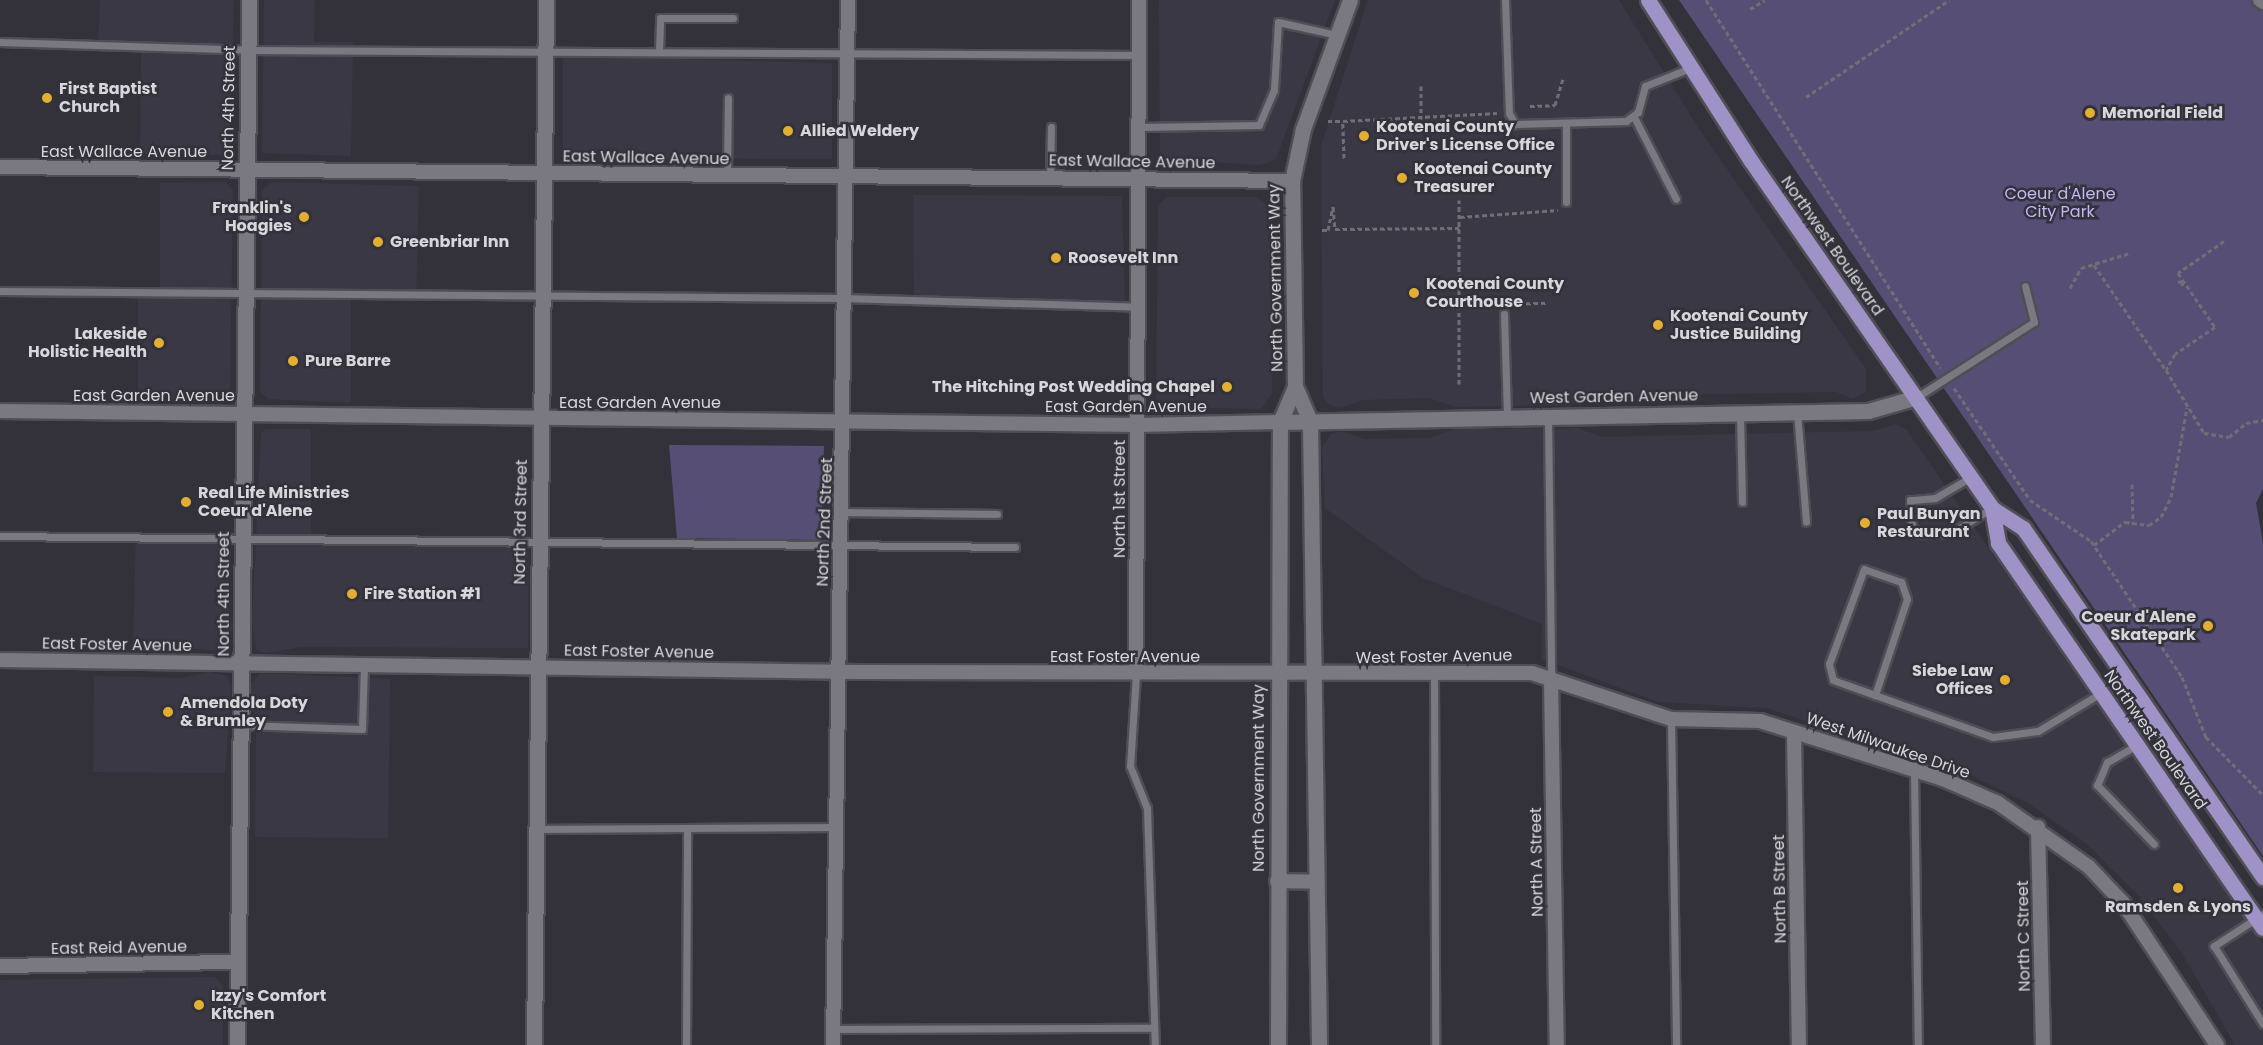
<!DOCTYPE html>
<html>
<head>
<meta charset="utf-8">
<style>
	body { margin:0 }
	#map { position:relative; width:2263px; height:1045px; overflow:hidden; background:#33323a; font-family:Poppins,sans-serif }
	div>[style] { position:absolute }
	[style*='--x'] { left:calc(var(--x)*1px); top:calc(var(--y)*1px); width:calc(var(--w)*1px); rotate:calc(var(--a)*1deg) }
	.built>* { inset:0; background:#3b3846 }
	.green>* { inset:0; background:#564e75 }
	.path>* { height:3px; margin-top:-1.5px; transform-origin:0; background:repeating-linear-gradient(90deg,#706f76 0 4.5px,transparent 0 7.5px) }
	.roads { filter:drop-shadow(2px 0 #504e55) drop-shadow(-2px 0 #504e55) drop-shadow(0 2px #504e55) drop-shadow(0 -2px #504e55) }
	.service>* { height:7px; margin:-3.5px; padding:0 3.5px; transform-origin:3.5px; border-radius:3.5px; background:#7a7982 }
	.minor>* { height:14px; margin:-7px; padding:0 7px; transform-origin:7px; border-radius:7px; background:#7a7982 }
	.tertiary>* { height:15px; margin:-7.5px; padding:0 7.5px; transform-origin:7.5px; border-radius:7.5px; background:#7a7982 }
	.secondary>* { height:15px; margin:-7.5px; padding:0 7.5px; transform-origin:7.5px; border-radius:7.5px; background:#7a7982 }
	.primary>* { height:15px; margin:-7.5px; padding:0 7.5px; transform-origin:7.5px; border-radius:7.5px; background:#9e92c7 }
	.dots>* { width:16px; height:16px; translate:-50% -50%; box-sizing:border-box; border:3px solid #33323a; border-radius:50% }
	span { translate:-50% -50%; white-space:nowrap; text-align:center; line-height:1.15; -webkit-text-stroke:5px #33323a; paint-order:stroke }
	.poi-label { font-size:16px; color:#d7d6db; font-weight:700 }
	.left { translate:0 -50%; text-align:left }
	.right { translate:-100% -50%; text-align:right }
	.street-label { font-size:16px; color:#d7d6db }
	.park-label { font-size:16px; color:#c4b6f8 }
</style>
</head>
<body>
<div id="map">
	<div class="built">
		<div style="clip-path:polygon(100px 0,234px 0,229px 155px,140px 154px,141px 52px,98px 51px)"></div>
		<div style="clip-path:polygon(264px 0,315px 0,314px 42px,353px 42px,351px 156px,262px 153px)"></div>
		<div style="clip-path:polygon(1159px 0,1335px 0,1276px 159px,1260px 165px,1160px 159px)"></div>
		<div style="clip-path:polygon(1368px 0,1619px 0,1699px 129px,1866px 369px,1866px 392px,1853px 399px,1836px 392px,1597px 396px,1565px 405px,1455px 407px,1429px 398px,1362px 400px,1339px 408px,1328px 404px,1323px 396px,1321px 146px)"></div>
		<div style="clip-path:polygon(563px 56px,832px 63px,832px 159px,563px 158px)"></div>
		<div style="clip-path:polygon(272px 182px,419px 186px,416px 301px,351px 300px,351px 403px,268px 399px,260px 392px,262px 190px)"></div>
		<div style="clip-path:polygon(160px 183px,226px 182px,233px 190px,230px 396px,224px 402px,138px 401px,138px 297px,160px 297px)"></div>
		<div style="clip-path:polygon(913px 195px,1122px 196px,1125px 303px,914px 297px)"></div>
		<div style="clip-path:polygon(1167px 197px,1256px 197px,1270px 206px,1272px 393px,1261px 409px,1156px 407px,1158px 206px)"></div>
		<div style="clip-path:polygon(1896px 424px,1906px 429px,2263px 944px,2263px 1045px,2235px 1045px,2182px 953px,2137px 894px,2088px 845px,2028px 803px,1966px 773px,1766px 708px,1659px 702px,1541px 659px,1542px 624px,1423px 578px,1325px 508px,1322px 448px,1331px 434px,1340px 431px,1364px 439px,1430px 438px,1454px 429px,1578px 428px,1602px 437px,1873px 431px)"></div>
		<div style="clip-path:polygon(266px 429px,311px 429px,311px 535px,529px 536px,528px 648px,302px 647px,265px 653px,256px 649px,252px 622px,261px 433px)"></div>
		<div style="clip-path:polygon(136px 533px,228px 534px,228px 606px,233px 625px,226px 651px,133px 645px)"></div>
		<div style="clip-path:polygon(210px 672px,227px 676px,231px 686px,225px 773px,93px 772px,94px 676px,182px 678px)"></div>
		<div style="clip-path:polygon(261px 673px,390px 679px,388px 838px,255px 837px,256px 718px,249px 702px,250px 685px)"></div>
		<div style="clip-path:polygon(216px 977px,223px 986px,223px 1045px,0 1045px,0 980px)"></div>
	</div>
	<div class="green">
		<div style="clip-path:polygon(1679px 0,2263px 0,2263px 489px,2256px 503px,2263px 543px,2263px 856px)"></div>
		<div style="clip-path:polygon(669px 445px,824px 446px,821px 540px,677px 538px)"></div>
	</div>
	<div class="path">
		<div style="--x:1706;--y:0;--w:436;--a:57.5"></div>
		<div style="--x:1750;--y:9;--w:17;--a:-31"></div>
		<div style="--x:1421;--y:86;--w:33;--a:90"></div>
		<div style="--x:1806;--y:97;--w:173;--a:-34.1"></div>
		<div style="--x:1530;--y:106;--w:25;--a:-2"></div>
		<div style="--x:1555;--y:105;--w:28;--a:-73"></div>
		<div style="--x:1328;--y:121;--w:15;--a:0"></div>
		<div style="--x:1344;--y:158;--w:37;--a:-92"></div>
		<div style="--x:1343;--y:121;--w:155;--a:-3"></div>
		<div style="--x:1460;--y:217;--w:98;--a:-4.1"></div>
		<div style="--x:1322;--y:230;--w:6;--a:0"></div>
		<div style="--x:1328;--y:230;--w:24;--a:-78"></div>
		<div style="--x:1333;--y:207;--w:22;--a:85"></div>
		<div style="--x:1335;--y:229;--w:127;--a:-0.5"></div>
		<div style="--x:2224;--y:241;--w:56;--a:145.2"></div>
		<div style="--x:2178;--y:273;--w:65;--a:55.6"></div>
		<div style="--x:2215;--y:327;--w:48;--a:146"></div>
		<div style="--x:2175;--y:354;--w:18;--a:119"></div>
		<div style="--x:2166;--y:370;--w:74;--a:58.9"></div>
		<div style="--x:2204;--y:433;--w:25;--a:9"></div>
		<div style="--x:2229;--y:437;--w:22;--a:-39"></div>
		<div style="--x:2246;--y:423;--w:17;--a:-10"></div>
		<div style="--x:2094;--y:265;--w:127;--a:55.6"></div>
		<div style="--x:2178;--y:282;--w:5;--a:-11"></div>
		<div style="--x:2183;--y:281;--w:5;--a:101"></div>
		<div style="--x:2070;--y:288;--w:23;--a:-61"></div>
		<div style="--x:2081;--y:268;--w:51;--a:-17"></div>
		<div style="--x:1461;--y:304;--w:35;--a:0"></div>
		<div style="--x:1511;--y:304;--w:35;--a:-2"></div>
		<div style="--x:1459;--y:384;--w:184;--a:-90"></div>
		<div style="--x:1954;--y:388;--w:135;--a:55.8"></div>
		<div style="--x:2030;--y:500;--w:73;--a:33.9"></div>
		<div style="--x:2091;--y:541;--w:164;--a:56.2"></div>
		<div style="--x:2182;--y:677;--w:65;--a:68.2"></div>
		<div style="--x:2206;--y:737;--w:81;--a:45.5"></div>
		<div style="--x:2132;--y:484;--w:40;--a:88.6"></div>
		<div style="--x:2094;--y:545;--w:39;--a:-37"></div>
		<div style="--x:2125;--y:522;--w:24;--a:7"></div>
		<div style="--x:2149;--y:525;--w:14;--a:-34"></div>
		<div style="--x:2161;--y:517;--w:22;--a:-63"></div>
		<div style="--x:2171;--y:497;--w:91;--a:-79.9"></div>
	</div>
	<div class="roads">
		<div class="service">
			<div style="--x:1505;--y:0;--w:113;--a:88"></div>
			<div style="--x:1509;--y:113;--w:13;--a:61"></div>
			<div style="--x:1515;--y:124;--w:111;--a:-1.5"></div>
			<div style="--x:1626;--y:121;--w:15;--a:-37"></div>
			<div style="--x:1638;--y:112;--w:27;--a:-75"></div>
			<div style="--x:1645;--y:86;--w:48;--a:-21.8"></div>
			<div style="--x:0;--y:42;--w:248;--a:1.8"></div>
			<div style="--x:248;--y:50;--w:891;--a:0.32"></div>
			<div style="--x:659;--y:52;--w:34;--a:-88"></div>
			<div style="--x:660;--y:18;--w:73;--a:0"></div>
			<div style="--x:1634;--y:117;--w:92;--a:62.9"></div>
			<div style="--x:1139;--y:127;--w:120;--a:-1"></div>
			<div style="--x:1259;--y:125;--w:38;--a:-67"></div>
			<div style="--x:1274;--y:90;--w:68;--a:-86.6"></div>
			<div style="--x:1278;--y:22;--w:60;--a:12.4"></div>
			<div style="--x:727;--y:175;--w:77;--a:-89.3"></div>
			<div style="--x:1050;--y:178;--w:51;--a:-88.9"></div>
			<div style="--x:1566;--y:202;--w:79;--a:-90"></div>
			<div style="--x:0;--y:291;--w:843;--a:0.48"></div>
			<div style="--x:843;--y:298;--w:295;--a:1.7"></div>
			<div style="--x:1504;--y:314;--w:103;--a:88.3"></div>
			<div style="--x:1917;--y:397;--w:139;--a:-32.7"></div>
			<div style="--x:2034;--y:322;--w:37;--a:-104"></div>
			<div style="--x:1797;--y:412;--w:110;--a:85.3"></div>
			<div style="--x:1740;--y:414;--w:88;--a:88.7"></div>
			<div style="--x:1548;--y:417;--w:262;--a:89.3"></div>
			<div style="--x:1971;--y:477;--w:42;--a:149.7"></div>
			<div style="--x:1935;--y:498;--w:25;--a:175"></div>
			<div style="--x:1910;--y:500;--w:27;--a:86"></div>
			<div style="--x:1912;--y:527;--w:11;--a:41"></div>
			<div style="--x:1920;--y:534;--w:31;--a:-2"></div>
			<div style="--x:1951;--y:533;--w:48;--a:-31.4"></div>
			<div style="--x:841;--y:512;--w:156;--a:0.7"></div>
			<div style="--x:0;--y:536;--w:1015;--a:0.62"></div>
			<div style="--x:1136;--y:674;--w:92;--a:93.7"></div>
			<div style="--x:1130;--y:766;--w:45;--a:68"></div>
			<div style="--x:1147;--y:808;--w:237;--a:88.1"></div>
			<div style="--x:1434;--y:675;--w:370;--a:89.8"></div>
			<div style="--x:1875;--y:695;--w:101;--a:-71.6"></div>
			<div style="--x:1907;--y:599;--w:18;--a:-109"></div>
			<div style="--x:1901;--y:582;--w:39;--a:-161"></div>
			<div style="--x:1864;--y:569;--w:101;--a:110.2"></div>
			<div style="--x:1829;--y:664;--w:16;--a:76"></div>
			<div style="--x:1833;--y:680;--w:45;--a:19.7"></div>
			<div style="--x:1875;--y:695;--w:125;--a:19.6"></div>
			<div style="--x:1993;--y:737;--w:45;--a:-7.6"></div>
			<div style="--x:2038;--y:731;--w:74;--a:-31.1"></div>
			<div style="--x:1671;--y:719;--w:326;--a:89.1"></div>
			<div style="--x:241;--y:725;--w:121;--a:1.9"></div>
			<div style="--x:362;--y:729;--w:64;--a:-88.2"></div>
			<div style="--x:2137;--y:745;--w:34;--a:150"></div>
			<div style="--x:2107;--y:762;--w:25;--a:113"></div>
			<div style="--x:2097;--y:785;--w:82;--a:46"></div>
			<div style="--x:1914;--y:770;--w:275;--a:89.2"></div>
			<div style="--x:535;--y:829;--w:300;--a:-0.4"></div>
			<div style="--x:2263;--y:914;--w:59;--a:146.9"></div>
			<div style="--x:2214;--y:946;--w:92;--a:57.9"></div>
			<div style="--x:833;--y:1029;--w:321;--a:-0.2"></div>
			<div style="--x:686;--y:1045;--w:217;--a:-89.7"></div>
		</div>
		<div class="minor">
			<div style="--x:2260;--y:0;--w:4;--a:34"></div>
			<div style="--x:0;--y:167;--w:1292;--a:0.62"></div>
			<div style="--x:0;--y:411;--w:1137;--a:0.71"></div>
			<div style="--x:1137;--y:425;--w:143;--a:-1.2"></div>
			<div style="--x:0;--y:660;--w:857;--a:0.8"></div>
			<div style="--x:857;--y:672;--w:675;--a:0.08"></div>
			<div style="--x:1532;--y:673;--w:146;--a:18.3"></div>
			<div style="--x:1671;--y:719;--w:89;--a:1.3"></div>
			<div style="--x:1760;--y:721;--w:192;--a:17.6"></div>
			<div style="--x:1943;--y:779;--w:60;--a:23.6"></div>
			<div style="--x:1998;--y:803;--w:111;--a:35.1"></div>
			<div style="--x:2089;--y:867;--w:50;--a:46.6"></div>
			<div style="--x:2123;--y:903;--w:170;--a:56.5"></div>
			<div style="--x:1136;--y:674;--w:674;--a:-89.74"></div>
			<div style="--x:1551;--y:679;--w:366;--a:89.1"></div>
			<div style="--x:1794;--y:732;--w:313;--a:89.1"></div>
			<div style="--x:2038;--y:827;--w:218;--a:88.7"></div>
			<div style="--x:1277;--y:881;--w:39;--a:1"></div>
			<div style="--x:0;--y:966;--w:238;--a:-1"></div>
			<div style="--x:833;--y:1045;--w:1045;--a:-89.18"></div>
		</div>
		<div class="tertiary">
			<div style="--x:1280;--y:422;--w:588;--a:-1.07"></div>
			<div style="--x:1868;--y:411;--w:51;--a:-15.9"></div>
		</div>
		<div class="secondary">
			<div style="--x:1295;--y:386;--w:38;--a:67"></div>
			<div style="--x:1310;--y:421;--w:624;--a:89.17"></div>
			<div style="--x:237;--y:1045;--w:1045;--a:-89.34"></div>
			<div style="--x:534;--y:1045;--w:1045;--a:-89.34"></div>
			<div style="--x:1278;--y:1045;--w:623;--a:-89.82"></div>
			<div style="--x:1280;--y:422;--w:39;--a:-67"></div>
			<div style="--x:1295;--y:386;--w:205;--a:-90.8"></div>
			<div style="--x:1292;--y:181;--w:53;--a:-78.1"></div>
			<div style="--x:1303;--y:129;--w:137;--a:-70"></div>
		</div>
		<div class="primary">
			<div style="--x:1648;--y:0;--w:191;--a:57.4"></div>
			<div style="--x:1751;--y:161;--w:422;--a:55.2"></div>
			<div style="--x:1992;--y:508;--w:36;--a:80"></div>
			<div style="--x:1998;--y:543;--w:467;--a:55.5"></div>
			<div style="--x:1992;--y:508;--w:37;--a:33"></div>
			<div style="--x:2023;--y:528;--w:424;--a:55.5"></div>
		</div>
	</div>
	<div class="dots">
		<div style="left:47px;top:98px;background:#e2ae34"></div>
		<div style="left:2090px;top:113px;background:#e2ae34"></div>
		<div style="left:788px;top:131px;background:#e2ae34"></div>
		<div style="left:1364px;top:136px;background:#e2ae34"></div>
		<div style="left:1402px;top:178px;background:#e2ae34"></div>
		<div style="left:304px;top:217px;background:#e2ae34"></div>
		<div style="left:378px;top:242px;background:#e2ae34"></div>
		<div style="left:1056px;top:258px;background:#e2ae34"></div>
		<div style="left:1414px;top:293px;background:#e2ae34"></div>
		<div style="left:1658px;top:325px;background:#e2ae34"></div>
		<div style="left:159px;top:343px;background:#e2ae34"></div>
		<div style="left:293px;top:361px;background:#e2ae34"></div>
		<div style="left:1227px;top:387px;background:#e2ae34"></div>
		<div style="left:186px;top:502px;background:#e2ae34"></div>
		<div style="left:1865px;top:523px;background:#e2ae34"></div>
		<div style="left:352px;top:594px;background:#e2ae34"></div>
		<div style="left:2208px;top:626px;background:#e2ae34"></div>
		<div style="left:2005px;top:680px;background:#e2ae34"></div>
		<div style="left:168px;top:712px;background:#e2ae34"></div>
		<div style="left:2178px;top:888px;background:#e2ae34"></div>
		<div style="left:199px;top:1005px;background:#e2ae34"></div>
	</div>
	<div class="poi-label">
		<span class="left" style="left:59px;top:98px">First Baptist<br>Church</span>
		<span class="left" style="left:2102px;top:113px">Memorial Field</span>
		<span class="left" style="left:1376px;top:136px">Kootenai County<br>Driver's License Office</span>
		<span class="left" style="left:800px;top:131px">Allied Weldery</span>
		<span class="left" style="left:1414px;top:178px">Kootenai County<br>Treasurer</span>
		<span class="right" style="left:292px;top:217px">Franklin's<br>Hoagies</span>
		<span class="left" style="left:390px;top:242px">Greenbriar Inn</span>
		<span class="left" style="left:1068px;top:258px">Roosevelt Inn</span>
		<span class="left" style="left:1426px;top:293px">Kootenai County<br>Courthouse</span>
		<span class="left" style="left:1670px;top:325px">Kootenai County<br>Justice Building</span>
		<span class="right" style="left:147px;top:343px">Lakeside<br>Holistic Health</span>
		<span class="left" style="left:305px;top:361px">Pure Barre</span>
		<span class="right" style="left:1215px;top:387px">The Hitching Post Wedding Chapel</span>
		<span class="left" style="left:198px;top:502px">Real Life Ministries<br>Coeur d'Alene</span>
		<span class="left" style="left:1877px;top:523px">Paul Bunyan<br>Restaurant</span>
		<span class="left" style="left:364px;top:594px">Fire Station #1</span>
		<span class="right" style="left:2196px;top:626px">Coeur d'Alene<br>Skatepark</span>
		<span class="right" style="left:1993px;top:680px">Siebe Law<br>Offices</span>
		<span class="left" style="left:180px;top:712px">Amendola Doty<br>&amp; Brumley</span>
		<span style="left:2178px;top:907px">Ramsden &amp; Lyons</span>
		<span class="left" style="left:211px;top:1005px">Izzy's Comfort<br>Kitchen</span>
	</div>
	<div class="street-label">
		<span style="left:229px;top:108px;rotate:-89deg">North 4th Street</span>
		<span style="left:124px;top:152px">East Wallace Avenue</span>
		<span style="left:646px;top:158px;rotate:1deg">East Wallace Avenue</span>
		<span style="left:1132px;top:162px;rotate:1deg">East Wallace Avenue</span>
		<span style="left:1832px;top:246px;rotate:55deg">Northwest Boulevard</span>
		<span style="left:1276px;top:278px;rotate:-91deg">North Government Way</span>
		<span style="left:154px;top:396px">East Garden Avenue</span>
		<span style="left:1614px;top:397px;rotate:-1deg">West Garden Avenue</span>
		<span style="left:640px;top:403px">East Garden Avenue</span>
		<span style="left:1126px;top:407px">East Garden Avenue</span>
		<span style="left:1120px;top:499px;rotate:-90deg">North 1st Street</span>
		<span style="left:521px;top:522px;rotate:-89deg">North 3rd Street</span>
		<span style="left:825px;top:522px;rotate:-88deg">North 2nd Street</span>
		<span style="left:224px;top:594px;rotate:-90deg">North 4th Street</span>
		<span style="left:117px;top:645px;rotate:1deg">East Foster Avenue</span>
		<span style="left:639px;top:652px;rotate:1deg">East Foster Avenue</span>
		<span style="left:1125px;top:657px">East Foster Avenue</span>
		<span style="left:1434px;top:657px;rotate:-1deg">West Foster Avenue</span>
		<span style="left:2155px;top:740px;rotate:55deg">Northwest Boulevard</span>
		<span style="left:1888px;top:746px;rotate:19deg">West Milwaukee Drive</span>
		<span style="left:1259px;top:778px;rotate:-90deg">North Government Way</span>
		<span style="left:1537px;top:862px;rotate:-91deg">North A Street</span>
		<span style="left:1780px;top:889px;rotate:-91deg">North B Street</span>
		<span style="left:2024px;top:936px;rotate:-91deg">North C Street</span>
		<span style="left:119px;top:948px;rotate:-1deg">East Reid Avenue</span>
	</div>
	<div class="park-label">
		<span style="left:2060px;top:203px">Coeur d'Alene<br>City Park</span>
	</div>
</div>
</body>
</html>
